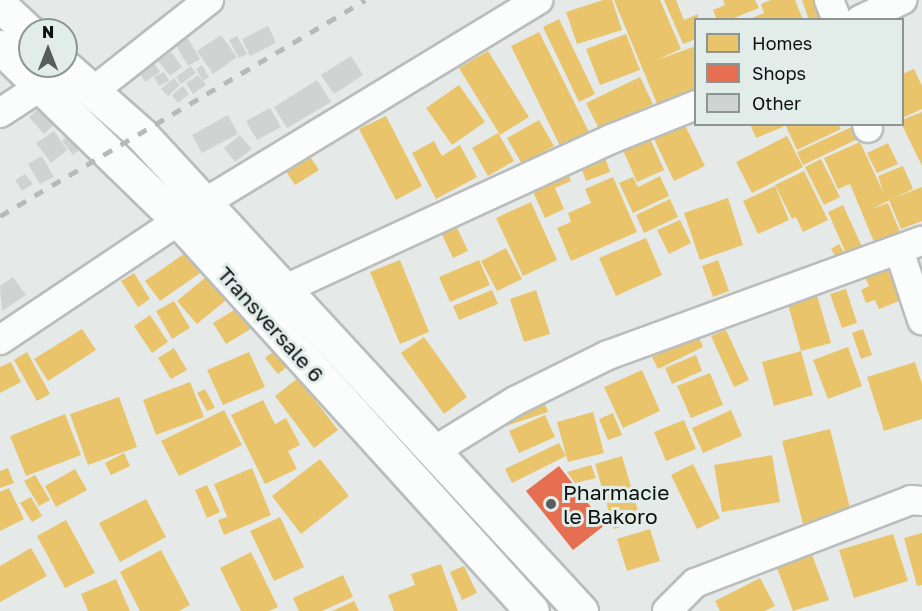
<!DOCTYPE html>
<html>
<head>
<meta charset="utf-8">
<style>
	body { margin:0 }
	#map { position:relative; width:922px; height:611px; overflow:hidden; background:#e5eae9; font-family:"Golos Text",sans-serif }
	div>[style] { position:absolute }
	[style*='--x'] { left:calc(var(--x)*1px); top:calc(var(--y)*1px); width:calc(var(--w)*1px); rotate:calc(var(--a)*1deg) }
	.homes>* { inset:0; background:#e9c46a }
	.shops>* { inset:0; background:#e76f51 }
	.building>* { inset:0; background:#cfd3d2 }
	.roads { filter:drop-shadow(2px 0 #b9bdbc) drop-shadow(-2px 0 #b9bdbc) drop-shadow(0 2px #b9bdbc) drop-shadow(0 -2px #b9bdbc) }
	.street>* { height:28px; margin:-14px; padding:0 14px; transform-origin:14px; border-radius:14px; background:#fbfcfc }
	.secondary>* { height:33px; margin:-16.5px; padding:0 16.5px; transform-origin:16.5px; border-radius:16.5px; background:#fbfcfc }
	.rail>* { height:4.5px; margin-top:-2.25px; transform-origin:0; background:repeating-linear-gradient(90deg,#b8b9b9 0 10px,transparent 0 20px) }
	.dots>* { width:16px; height:16px; translate:-50% -50%; box-sizing:border-box; border:3px solid #e2edea; border-radius:50% }
	span { translate:-50% -50%; white-space:nowrap; text-align:center; line-height:1.15; -webkit-text-stroke:6px #e2edea; paint-order:stroke }
	.street-label { font-size:21px; color:#0d1010 }
	.poi-label { font-size:21px; color:#0d1010 }
	.left { translate:0 -50%; text-align:left }
	.legend { position:absolute; left:694px; top:18px; width:210px; height:108px; box-sizing:border-box; background:#e2edea; border:2px solid #8d9593; margin:0; padding:8px 10px; list-style:none; font-size:18px; color:#0d1010 }
	.legend li { display:flex; align-items:center; gap:12px; height:30px }
	.legend b { width:30px; border:2px solid #8d9593 }
	.north { position:absolute; left:18px; top:18px; width:60px; height:60px; box-sizing:border-box; background:#e2edea; border:2px solid #8d9593; border-radius:50%; rotate:0deg; font-size:16px; font-weight:700; line-height:24px; text-align:center; color:#0d1010 }
	.north::after { content:''; display:block; margin:auto; width:21px; height:27px; background:#595c5c; clip-path:polygon(50% 0,100% 100%,50% 72%,0 100%) }
</style>
</head>
<body>
<div id="map">
	<div class="homes">
		<div style="clip-path:polygon(603px 0,612px 0,622px 30px,577px 44px,566px 12px)"></div>
		<div style="clip-path:polygon(614px 0,660px 0,681px 49px,657px 60px,696px 46px,696px 98px,660px 111px)"></div>
		<div style="clip-path:polygon(664px 0,676px 0,684px 20px,698px 14px,696px 39px,683px 44px)"></div>
		<div style="clip-path:polygon(723px 0,755px 0,759px 8px,729px 20px,717px 20px,713px 10px,725px 5px)"></div>
		<div style="clip-path:polygon(771px 0,795px 0,803px 20px,747px 20px,764px 13px,761px 4px)"></div>
		<div style="clip-path:polygon(802px 0,825px 0,833px 20px,809px 20px)"></div>
		<div style="clip-path:polygon(559px 19px,595px 94px,579px 102px,543px 27px)"></div>
		<div style="clip-path:polygon(539px 32px,591px 136px,562px 150px,511px 46px)"></div>
		<div style="clip-path:polygon(626px 34px,640px 70px,600px 85px,586px 49px)"></div>
		<div style="clip-path:polygon(488px 51px,529px 117px,500px 135px,459px 68px)"></div>
		<div style="clip-path:polygon(914px 69px,922px 86px,922px 109px,902px 118px,902px 74px)"></div>
		<div style="clip-path:polygon(640px 77px,653px 104px,599px 129px,586px 103px)"></div>
		<div style="clip-path:polygon(459px 85px,485px 122px,452px 145px,426px 108px)"></div>
		<div style="clip-path:polygon(922px 112px,922px 166px,902px 125px,902px 120px)"></div>
		<div style="clip-path:polygon(386px 116px,422px 186px,396px 200px,359px 129px)"></div>
		<div style="clip-path:polygon(539px 120px,554px 146px,522px 164px,507px 138px)"></div>
		<div style="clip-path:polygon(683px 121px,705px 166px,674px 181px,652px 135px)"></div>
		<div style="clip-path:polygon(750px 124px,782px 124px,783px 127px,756px 138px)"></div>
		<div style="clip-path:polygon(785px 124px,838px 124px,841px 129px,797px 150px)"></div>
		<div style="clip-path:polygon(858px 124px,864px 136px,803px 165px,797px 152px)"></div>
		<div style="clip-path:polygon(498px 133px,514px 161px,488px 176px,472px 148px)"></div>
		<div style="clip-path:polygon(649px 136px,664px 170px,637px 182px,622px 148px)"></div>
		<div style="clip-path:polygon(787px 136px,803px 167px,752px 193px,736px 162px)"></div>
		<div style="clip-path:polygon(434px 141px,442px 156px,460px 145px,477px 177px,436px 199px,412px 153px)"></div>
		<div style="clip-path:polygon(860px 142px,884px 194px,878px 176px,903px 166px,913px 189px,871px 209px,888px 203px,900px 232px,874px 242px,850px 184px,838px 189px,824px 158px)"></div>
		<div style="clip-path:polygon(888px 143px,898px 164px,877px 173px,867px 153px)"></div>
		<div style="clip-path:polygon(602px 149px,610px 172px,586px 181px,578px 158px)"></div>
		<div style="clip-path:polygon(309px 155px,319px 170px,295px 185px,285px 170px)"></div>
		<div style="clip-path:polygon(821px 159px,840px 197px,824px 205px,805px 167px)"></div>
		<div style="clip-path:polygon(564px 165px,571px 181px,555px 188px,564px 209px,545px 218px,528px 181px)"></div>
		<div style="clip-path:polygon(804px 171px,828px 220px,803px 232px,796px 217px,792px 219px,775px 185px)"></div>
		<div style="clip-path:polygon(660px 176px,669px 196px,633px 213px,619px 183px,633px 177px,638px 187px)"></div>
		<div style="clip-path:polygon(613px 177px,637px 232px,571px 261px,557px 228px,571px 222px,568px 213px,591px 203px,585px 189px)"></div>
		<div style="clip-path:polygon(775px 186px,789px 220px,758px 234px,743px 201px)"></div>
		<div style="clip-path:polygon(922px 187px,922px 221px,901px 229px,889px 200px)"></div>
		<div style="clip-path:polygon(728px 198px,743px 245px,700px 260px,684px 213px)"></div>
		<div style="clip-path:polygon(670px 199px,678px 217px,644px 233px,636px 215px)"></div>
		<div style="clip-path:polygon(531px 202px,557px 260px,523px 276px,496px 218px)"></div>
		<div style="clip-path:polygon(843px 205px,864px 251px,848px 258px,828px 212px)"></div>
		<div style="clip-path:polygon(453px 219px,468px 251px,453px 258px,438px 226px)"></div>
		<div style="clip-path:polygon(680px 220px,691px 243px,669px 254px,657px 230px)"></div>
		<div style="clip-path:polygon(646px 238px,662px 275px,616px 296px,599px 258px)"></div>
		<div style="clip-path:polygon(839px 244px,845px 254px,837px 259px,831px 249px)"></div>
		<div style="clip-path:polygon(506px 248px,522px 279px,497px 291px,481px 261px)"></div>
		<div style="clip-path:polygon(191px 249px,206px 269px,160px 301px,145px 281px)"></div>
		<div style="clip-path:polygon(400px 260px,429px 332px,400px 344px,370px 272px)"></div>
		<div style="clip-path:polygon(479px 260px,490px 285px,450px 302px,439px 277px)"></div>
		<div style="clip-path:polygon(718px 260px,729px 291px,713px 297px,702px 266px)"></div>
		<div style="clip-path:polygon(894px 264px,907px 298px,879px 309px,875px 300px,866px 303px,861px 290px,869px 286px,864px 275px)"></div>
		<div style="clip-path:polygon(134px 273px,150px 299px,138px 307px,121px 281px)"></div>
		<div style="clip-path:polygon(206px 277px,226px 300px,197px 324px,177px 301px)"></div>
		<div style="clip-path:polygon(846px 289px,857px 323px,842px 328px,830px 294px)"></div>
		<div style="clip-path:polygon(492px 290px,498px 304px,459px 320px,453px 306px)"></div>
		<div style="clip-path:polygon(536px 290px,550px 334px,524px 342px,510px 299px)"></div>
		<div style="clip-path:polygon(816px 292px,831px 343px,801px 351px,787px 301px)"></div>
		<div style="clip-path:polygon(174px 301px,190px 328px,172px 339px,156px 311px)"></div>
		<div style="clip-path:polygon(239px 307px,252px 328px,226px 344px,213px 323px)"></div>
		<div style="clip-path:polygon(150px 315px,168px 342px,152px 353px,134px 326px)"></div>
		<div style="clip-path:polygon(82px 329px,96px 350px,48px 381px,34px 359px)"></div>
		<div style="clip-path:polygon(863px 329px,872px 355px,861px 359px,852px 333px)"></div>
		<div style="clip-path:polygon(726px 330px,749px 380px,734px 387px,711px 336px)"></div>
		<div style="clip-path:polygon(698px 335px,703px 347px,658px 369px,652px 357px)"></div>
		<div style="clip-path:polygon(424px 337px,467px 397px,444px 414px,401px 353px)"></div>
		<div style="clip-path:polygon(848px 347px,862px 386px,828px 399px,813px 360px)"></div>
		<div style="clip-path:polygon(174px 348px,187px 370px,171px 379px,158px 358px)"></div>
		<div style="clip-path:polygon(275px 350px,288px 366px,278px 374px,265px 358px)"></div>
		<div style="clip-path:polygon(801px 351px,813px 395px,774px 406px,762px 362px)"></div>
		<div style="clip-path:polygon(27px 352px,50px 394px,37px 401px,14px 360px)"></div>
		<div style="clip-path:polygon(249px 352px,265px 387px,223px 405px,207px 370px)"></div>
		<div style="clip-path:polygon(696px 355px,702px 371px,672px 384px,665px 368px)"></div>
		<div style="clip-path:polygon(11px 362px,21px 382px,0 393px,0 367px)"></div>
		<div style="clip-path:polygon(915px 362px,922px 384px,922px 419px,884px 431px,867px 377px)"></div>
		<div style="clip-path:polygon(642px 370px,660px 411px,623px 428px,604px 387px)"></div>
		<div style="clip-path:polygon(710px 373px,723px 405px,691px 418px,677px 386px)"></div>
		<div style="clip-path:polygon(298px 378px,338px 430px,314px 448px,275px 396px)"></div>
		<div style="clip-path:polygon(190px 382px,204px 417px,156px 435px,143px 400px)"></div>
		<div style="clip-path:polygon(205px 389px,215px 408px,207px 411px,197px 393px)"></div>
		<div style="clip-path:polygon(119px 397px,137px 447px,88px 465px,70px 414px)"></div>
		<div style="clip-path:polygon(543px 398px,548px 412px,506px 426px,502px 413px)"></div>
		<div style="clip-path:polygon(263px 400px,275px 424px,286px 418px,300px 445px,288px 451px,297px 469px,265px 484px,231px 415px)"></div>
		<div style="clip-path:polygon(224px 410px,242px 445px,179px 476px,161px 441px)"></div>
		<div style="clip-path:polygon(731px 410px,742px 436px,703px 453px,692px 428px)"></div>
		<div style="clip-path:polygon(593px 412px,604px 453px,568px 462px,557px 422px)"></div>
		<div style="clip-path:polygon(613px 413px,622px 435px,608px 440px,599px 419px)"></div>
		<div style="clip-path:polygon(65px 414px,81px 455px,26px 476px,10px 436px)"></div>
		<div style="clip-path:polygon(545px 415px,555px 437px,519px 453px,509px 431px)"></div>
		<div style="clip-path:polygon(684px 420px,696px 449px,666px 461px,654px 432px)"></div>
		<div style="clip-path:polygon(830px 429px,851px 512px,803px 524px,782px 441px)"></div>
		<div style="clip-path:polygon(559px 443px,566px 456px,512px 483px,505px 469px)"></div>
		<div style="clip-path:polygon(124px 453px,130px 466px,111px 475px,105px 463px)"></div>
		<div style="clip-path:polygon(772px 455px,780px 502px,722px 512px,714px 465px)"></div>
		<div style="clip-path:polygon(622px 456px,641px 521px,614px 529px,595px 464px)"></div>
		<div style="clip-path:polygon(320px 459px,349px 496px,301px 534px,272px 496px)"></div>
		<div style="clip-path:polygon(693px 464px,720px 518px,697px 529px,671px 475px)"></div>
		<div style="clip-path:polygon(591px 465px,596px 478px,575px 483px,567px 472px)"></div>
		<div style="clip-path:polygon(8px 468px,14px 483px,0 488px,0 471px)"></div>
		<div style="clip-path:polygon(252px 468px,271px 515px,224px 535px,218px 520px,227px 517px,214px 484px)"></div>
		<div style="clip-path:polygon(75px 469px,87px 490px,56px 507px,45px 486px)"></div>
		<div style="clip-path:polygon(35px 475px,50px 500px,39px 506px,24px 481px)"></div>
		<div style="clip-path:polygon(207px 485px,220px 512px,207px 518px,195px 490px)"></div>
		<div style="clip-path:polygon(9px 488px,24px 519px,0 531px,0 492px)"></div>
		<div style="clip-path:polygon(31px 497px,42px 516px,32px 522px,20px 503px)"></div>
		<div style="clip-path:polygon(146px 499px,166px 537px,120px 562px,99px 523px)"></div>
		<div style="clip-path:polygon(280px 517px,304px 567px,274px 581px,250px 531px)"></div>
		<div style="clip-path:polygon(66px 520px,95px 573px,65px 588px,37px 536px)"></div>
		<div style="clip-path:polygon(650px 529px,660px 561px,627px 571px,617px 539px)"></div>
		<div style="clip-path:polygon(922px 533px,922px 585px,917px 586px,904px 538px)"></div>
		<div style="clip-path:polygon(893px 534px,908px 581px,854px 598px,839px 550px)"></div>
		<div style="clip-path:polygon(31px 548px,47px 576px,0 602px,0 566px)"></div>
		<div style="clip-path:polygon(161px 550px,190px 605px,179px 611px,140px 611px,120px 572px)"></div>
		<div style="clip-path:polygon(251px 552px,278px 607px,269px 611px,241px 611px,220px 568px)"></div>
		<div style="clip-path:polygon(811px 552px,829px 600px,793px 611px,776px 565px)"></div>
		<div style="clip-path:polygon(441px 564px,458px 611px,394px 611px,388px 595px,415px 585px,411px 574px)"></div>
		<div style="clip-path:polygon(464px 566px,477px 593px,462px 600px,450px 572px)"></div>
		<div style="clip-path:polygon(343px 575px,353px 597px,322px 611px,299px 611px,293px 598px)"></div>
		<div style="clip-path:polygon(760px 578px,775px 606px,765px 611px,720px 611px,715px 601px)"></div>
		<div style="clip-path:polygon(116px 579px,130px 611px,88px 611px,81px 594px)"></div>
		<div style="clip-path:polygon(354px 601px,359px 611px,332px 611px)"></div>
	</div>
	<div class="shops">
		<div style="clip-path:polygon(559px 466px,605px 525px,573px 550px,526px 491px)"></div>
	</div>
	<div class="building">
		<div style="clip-path:polygon(268px 26px,276px 43px,250px 56px,242px 39px)"></div>
		<div style="clip-path:polygon(186px 35px,200px 59px,188px 66px,174px 42px)"></div>
		<div style="clip-path:polygon(221px 35px,237px 57px,213px 74px,197px 51px)"></div>
		<div style="clip-path:polygon(237px 36px,247px 54px,239px 58px,229px 40px)"></div>
		<div style="clip-path:polygon(171px 52px,182px 67px,170px 76px,158px 61px)"></div>
		<div style="clip-path:polygon(351px 56px,363px 75px,334px 94px,321px 75px)"></div>
		<div style="clip-path:polygon(152px 60px,160px 72px,145px 82px,138px 70px)"></div>
		<div style="clip-path:polygon(202px 65px,209px 77px,203px 81px,196px 69px)"></div>
		<div style="clip-path:polygon(191px 66px,196px 73px,181px 84px,176px 77px)"></div>
		<div style="clip-path:polygon(164px 72px,169px 81px,159px 86px,154px 77px)"></div>
		<div style="clip-path:polygon(198px 75px,206px 85px,193px 94px,186px 83px)"></div>
		<div style="clip-path:polygon(174px 78px,180px 85px,168px 96px,161px 89px)"></div>
		<div style="clip-path:polygon(317px 80px,331px 102px,287px 128px,274px 107px)"></div>
		<div style="clip-path:polygon(183px 86px,189px 94px,178px 103px,172px 95px)"></div>
		<div style="clip-path:polygon(39px 108px,54px 125px,44px 134px,29px 117px)"></div>
		<div style="clip-path:polygon(270px 108px,281px 127px,257px 140px,246px 121px)"></div>
		<div style="clip-path:polygon(228px 115px,238px 134px,202px 153px,192px 135px)"></div>
		<div style="clip-path:polygon(54px 131px,67px 150px,51px 163px,36px 143px)"></div>
		<div style="clip-path:polygon(70px 135px,80px 149px,73px 155px,62px 141px)"></div>
		<div style="clip-path:polygon(240px 135px,252px 149px,235px 162px,224px 148px)"></div>
		<div style="clip-path:polygon(42px 156px,54px 177px,40px 184px,28px 164px)"></div>
		<div style="clip-path:polygon(25px 174px,33px 184px,22px 191px,15px 180px)"></div>
		<div style="clip-path:polygon(13px 277px,26px 295px,2px 311px,0 286px)"></div>
	</div>
	<div class="roads">
		<div class="street">
			<div style="--x:829;--y:0;--w:22;--a:68"></div>
			<div style="--x:860;--y:20;--w:47;--a:-25.5"></div>
			<div style="--x:92;--y:92;--w:149;--a:-38.2"></div>
			<div style="--x:0;--y:113;--w:69;--a:-33.2"></div>
			<div style="--x:867;--y:124;--w:4;--a:76"></div>
			<div style="--x:899;--y:250;--w:74;--a:71.8"></div>
			<div style="--x:283;--y:290;--w:361;--a:-24.7"></div>
			<div style="--x:611;--y:139;--w:92;--a:-21.8"></div>
			<div style="--x:0;--y:340;--w:248;--a:-33.8"></div>
			<div style="--x:206;--y:202;--w:389;--a:-31.3"></div>
			<div style="--x:434;--y:451;--w:95;--a:-31.7"></div>
			<div style="--x:515;--y:401;--w:104;--a:-26.3"></div>
			<div style="--x:608;--y:355;--w:334;--a:-20"></div>
			<div style="--x:667;--y:611;--w:40;--a:-45"></div>
			<div style="--x:695;--y:583;--w:231;--a:-21"></div>
			<div style="--x:911;--y:500;--w:11;--a:5"></div>
		</div>
		<div class="secondary">
			<div style="--x:0;--y:5;--w:41;--a:43"></div>
			<div style="--x:0;--y:47;--w:248;--a:44.2"></div>
			<div style="--x:178;--y:220;--w:527;--a:47.84"></div>
			<div style="--x:64;--y:66;--w:103;--a:41.4"></div>
			<div style="--x:141;--y:134;--w:649;--a:47.31"></div>
		</div>
	</div>
	<div class="rail">
		<div style="--x:0;--y:216;--w:424;--a:-30.6"></div>
	</div>
	<div class="dots">
		<div style="left:551px;top:504px;background:#595c5c"></div>
	</div>
	<div class="street-label">
		<span style="left:271px;top:324px;rotate:48deg">Transversale 6</span>
	</div>
	<div class="poi-label">
		<span class="left" style="left:563px;top:504px">Pharmacie<br>le Bakoro</span>
	</div>
	<ul class="legend">
	<li><b style="height:16px;background:#e9c46a"></b>Homes</li>
	<li><b style="height:16px;background:#e76f51"></b>Shops</li>
	<li><b style="height:16px;background:#cfd3d2"></b>Other</li>
	</ul>
	<div class="north">N</div>
</div>
</body>
</html>
